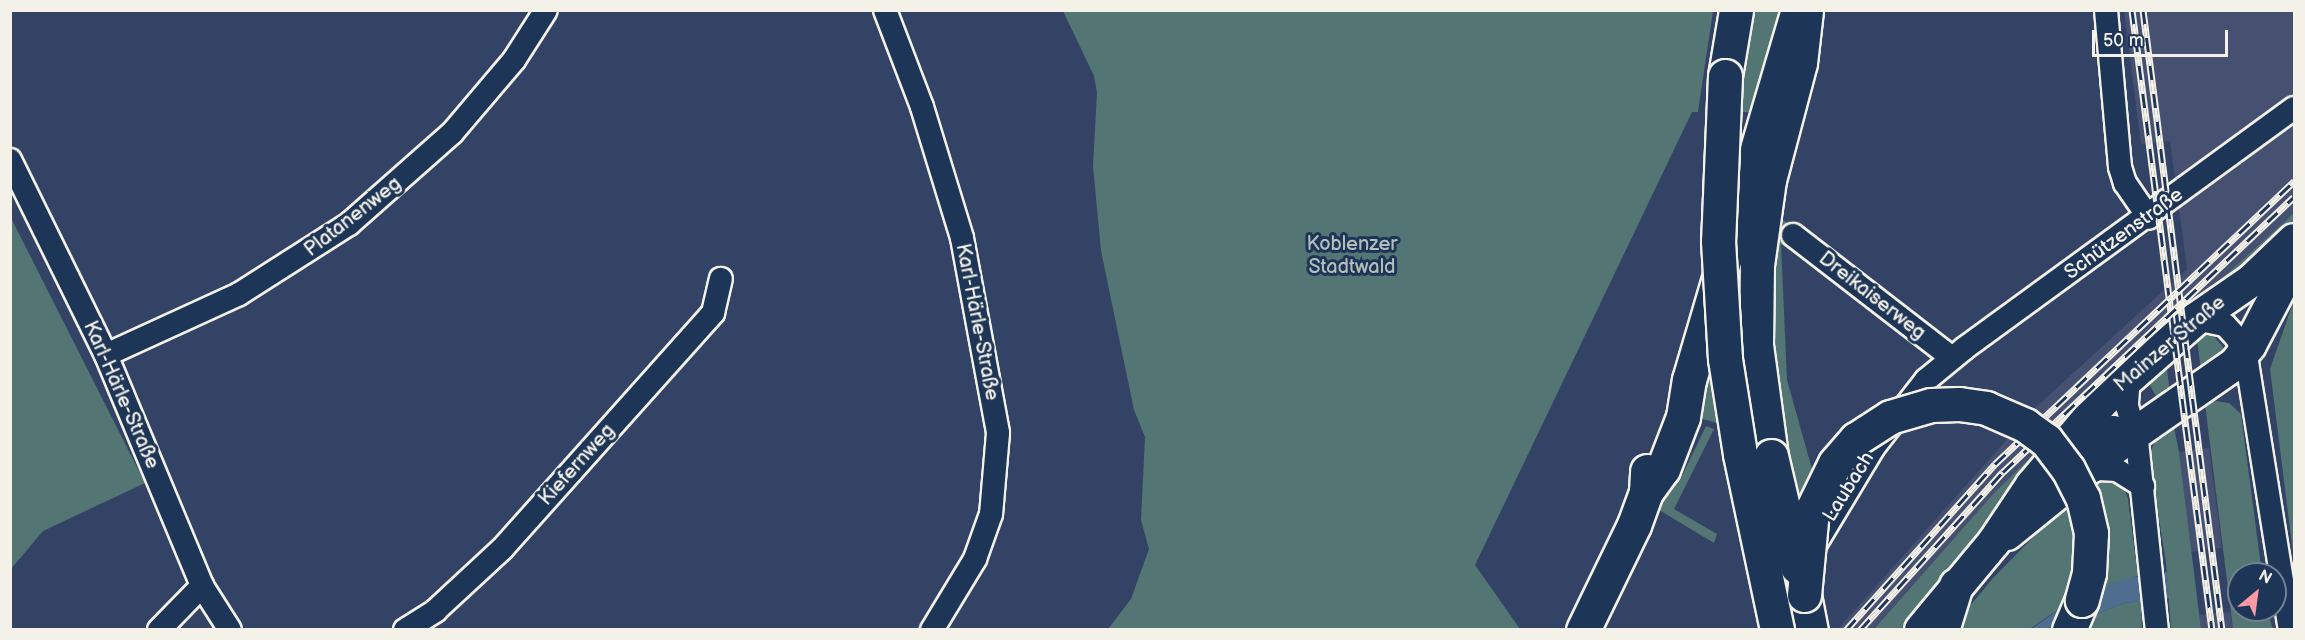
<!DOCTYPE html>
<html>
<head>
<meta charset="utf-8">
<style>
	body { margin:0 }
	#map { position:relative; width:2305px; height:640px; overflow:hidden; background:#334365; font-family:"Balsamiq Sans",sans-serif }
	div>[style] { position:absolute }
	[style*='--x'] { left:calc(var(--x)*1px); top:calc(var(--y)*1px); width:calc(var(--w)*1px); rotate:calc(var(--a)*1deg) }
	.built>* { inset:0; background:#465071 }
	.green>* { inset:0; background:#537574 }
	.water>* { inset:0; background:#4f6d8f }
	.roads { filter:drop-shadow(2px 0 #f4f1e8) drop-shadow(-2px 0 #f4f1e8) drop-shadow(0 2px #f4f1e8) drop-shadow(0 -2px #f4f1e8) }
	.street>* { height:22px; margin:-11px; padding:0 11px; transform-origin:11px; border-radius:11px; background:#1d3557 }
	.secondary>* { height:32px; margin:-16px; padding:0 16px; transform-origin:16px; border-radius:16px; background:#1d3557 }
	.primary>* { height:33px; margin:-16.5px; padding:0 16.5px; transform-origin:16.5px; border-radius:16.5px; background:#1d3557 }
	.highway>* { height:33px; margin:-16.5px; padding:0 16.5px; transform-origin:16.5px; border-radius:16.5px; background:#1d3557 }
	.rail>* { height:7px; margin-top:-3.5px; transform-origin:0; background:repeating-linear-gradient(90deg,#1d3557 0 14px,#f4f1e8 0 28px); box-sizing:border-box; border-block:2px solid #f4f1e8 }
	.bridges { filter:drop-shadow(2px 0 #f4f1e8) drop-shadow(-2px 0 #f4f1e8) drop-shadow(0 2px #f4f1e8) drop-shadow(0 -2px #f4f1e8) }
	.highway-bridge>* { height:33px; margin:-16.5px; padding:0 16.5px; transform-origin:16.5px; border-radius:16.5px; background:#1d3557 }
	span { translate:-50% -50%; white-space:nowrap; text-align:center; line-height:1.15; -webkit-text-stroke:6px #1d3557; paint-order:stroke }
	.street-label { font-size:20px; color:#f4f1e8 }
	.park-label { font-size:20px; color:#b4bfba }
	.frame { position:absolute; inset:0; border:12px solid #f4f1e8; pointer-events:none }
	.north { position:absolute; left:2227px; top:562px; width:60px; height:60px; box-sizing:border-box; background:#1d3557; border:2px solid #738091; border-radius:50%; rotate:29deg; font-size:16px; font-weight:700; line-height:24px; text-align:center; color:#f4f1e8 }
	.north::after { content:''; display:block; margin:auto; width:21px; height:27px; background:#ff9aa2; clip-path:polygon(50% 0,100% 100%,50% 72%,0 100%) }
	.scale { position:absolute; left:2092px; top:30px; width:136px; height:27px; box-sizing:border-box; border:3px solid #f4f1e8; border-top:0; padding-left:8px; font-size:18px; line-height:21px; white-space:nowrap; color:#f4f1e8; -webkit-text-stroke:4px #1d3557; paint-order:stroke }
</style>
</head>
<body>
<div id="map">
	<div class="built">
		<div style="clip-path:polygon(2124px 11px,2294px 11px,2294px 213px,1994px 493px,1873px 629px,1837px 630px,2035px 408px,2187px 269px,2170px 141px,2141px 144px)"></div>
		<div style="clip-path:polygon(2209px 448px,2222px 548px,2191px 552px,2179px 452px)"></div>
		<div style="clip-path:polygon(2230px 612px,2233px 629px,2201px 629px,2199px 615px)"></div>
	</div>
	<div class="green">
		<div style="clip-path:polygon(1063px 11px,1713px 11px,1698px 112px,1692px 112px,1475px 565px,1520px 629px,1108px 629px,1131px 599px,1149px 549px,1141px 520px,1145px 437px,1134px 410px,1101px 251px,1093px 166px,1097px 93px,1094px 76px)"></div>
		<div style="clip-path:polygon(1747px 11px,1784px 11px,1752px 112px,1737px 112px)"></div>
		<div style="clip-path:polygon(2294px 213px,2294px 221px,2193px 310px,2192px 306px)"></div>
		<div style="clip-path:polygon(1775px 214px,1789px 224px,1779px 239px,1804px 260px,1781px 244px,1787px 380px,1812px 469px,1801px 494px,1795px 490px,1770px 366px)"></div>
		<div style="clip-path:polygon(11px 218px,145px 483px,43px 531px,11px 569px)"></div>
		<div style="clip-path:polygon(2294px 300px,2294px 561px,2270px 369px)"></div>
		<div style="clip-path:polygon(2196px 331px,2211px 333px,2223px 347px,2223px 355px,2202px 380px)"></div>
		<div style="clip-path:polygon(1710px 348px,1719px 418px,1717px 423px,1703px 419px,1683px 460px)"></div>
		<div style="clip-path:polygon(2165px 353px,2171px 402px,2157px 398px,2148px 382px)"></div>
		<div style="clip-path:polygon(2216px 401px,2229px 403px,2241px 414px,2262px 574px,2239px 574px,2239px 610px,2267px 610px,2273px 629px,2233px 629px,2205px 404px)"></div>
		<div style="clip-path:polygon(2173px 422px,2179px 452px,2201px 629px,2171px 629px,2166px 563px,2149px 456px,2156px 438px)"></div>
		<div style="clip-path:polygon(1706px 426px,1714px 429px,1674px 509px,1717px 534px,1714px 543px,1659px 510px,1671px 480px,1675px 482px,1681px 478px)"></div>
		<div style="clip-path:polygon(2037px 451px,2043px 458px,1903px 629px,1873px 630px,1994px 493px)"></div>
		<div style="clip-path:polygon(2103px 480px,2115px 481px,2124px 488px,2128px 499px,2138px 576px,2082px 593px,2030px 629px,1950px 630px,1993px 578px,2067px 503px,2075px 538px,2107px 531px,2095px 484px)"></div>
		<div style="clip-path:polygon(2141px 601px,2142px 629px,2072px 630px,2080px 621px,2124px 603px)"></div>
	</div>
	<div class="water">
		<div style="clip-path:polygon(2167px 572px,2169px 598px,2124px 603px,2080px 621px,2072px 629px,2030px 630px,2082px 593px,2129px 578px)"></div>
	</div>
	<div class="roads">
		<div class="street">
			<div style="--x:885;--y:10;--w:104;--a:69.1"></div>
			<div style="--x:922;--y:107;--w:137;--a:73"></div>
			<div style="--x:962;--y:238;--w:198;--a:79.5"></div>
			<div style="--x:998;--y:433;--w:81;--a:94.9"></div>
			<div style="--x:991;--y:514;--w:48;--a:109.6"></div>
			<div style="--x:975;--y:559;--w:83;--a:121.2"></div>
			<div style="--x:2106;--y:10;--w:158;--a:84.9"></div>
			<div style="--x:2120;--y:167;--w:17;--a:73"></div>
			<div style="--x:2125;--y:183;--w:42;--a:55.6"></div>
			<div style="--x:10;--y:160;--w:217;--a:63.8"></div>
			<div style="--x:106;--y:355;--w:250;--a:67.4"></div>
			<div style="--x:202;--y:586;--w:52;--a:57.5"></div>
			<div style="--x:1793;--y:235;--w:201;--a:37.7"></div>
			<div style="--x:2196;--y:319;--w:30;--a:12"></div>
			<div style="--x:2225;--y:325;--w:18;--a:47"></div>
			<div style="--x:2237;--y:338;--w:26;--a:67"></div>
			<div style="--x:2247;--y:362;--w:271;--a:80.9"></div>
			<div style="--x:106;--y:355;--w:146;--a:-24.6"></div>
			<div style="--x:239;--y:294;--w:130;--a:-32.5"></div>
			<div style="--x:349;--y:224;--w:137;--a:-41.5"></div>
			<div style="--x:452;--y:133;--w:96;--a:-49.7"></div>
			<div style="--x:514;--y:60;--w:59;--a:-57.4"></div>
			<div style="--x:2129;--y:375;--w:31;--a:94"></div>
			<div style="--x:2127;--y:406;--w:36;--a:74"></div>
			<div style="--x:2137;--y:441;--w:190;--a:84"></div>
			<div style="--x:2068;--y:451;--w:51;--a:-28.1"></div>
			<div style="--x:2113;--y:427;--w:23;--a:15"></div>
			<div style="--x:2083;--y:474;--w:17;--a:-17"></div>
			<div style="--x:2099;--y:469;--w:18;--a:3"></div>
			<div style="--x:2117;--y:470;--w:31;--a:32"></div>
			<div style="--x:1771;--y:618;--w:198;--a:-59"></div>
			<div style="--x:1873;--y:448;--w:86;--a:-52.1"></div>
			<div style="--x:1926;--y:380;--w:50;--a:-39.4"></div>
			<div style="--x:1965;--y:348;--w:407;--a:-36.1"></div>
			<div style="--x:159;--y:630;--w:62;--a:-45.7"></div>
			<div style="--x:405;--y:630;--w:36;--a:-32"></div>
			<div style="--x:435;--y:611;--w:91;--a:-42.8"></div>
			<div style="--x:502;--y:549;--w:317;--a:-48.2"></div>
			<div style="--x:713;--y:313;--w:35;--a:-77"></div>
		</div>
		<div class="secondary">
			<div style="--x:2007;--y:534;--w:129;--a:-39"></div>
			<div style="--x:2107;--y:453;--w:156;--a:-34.8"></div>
			<div style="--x:2235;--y:364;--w:24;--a:-52"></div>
			<div style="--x:2250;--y:345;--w:95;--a:-62.4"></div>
			<div style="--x:1921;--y:630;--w:114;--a:-50.3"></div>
			<div style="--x:1994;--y:542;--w:69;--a:-56.3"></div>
			<div style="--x:2032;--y:485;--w:110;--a:-49.8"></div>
			<div style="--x:2103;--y:401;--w:124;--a:-41.4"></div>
			<div style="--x:2196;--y:319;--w:67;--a:-34.6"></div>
			<div style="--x:2251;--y:281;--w:59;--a:-43.6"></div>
		</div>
		<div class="primary">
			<div style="--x:1646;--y:492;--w:29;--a:-54"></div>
			<div style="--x:1663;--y:469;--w:56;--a:-69"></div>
			<div style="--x:1683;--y:417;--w:37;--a:-81"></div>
			<div style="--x:1689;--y:380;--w:386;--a:-73.6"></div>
			<div style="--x:1583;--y:630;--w:117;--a:-64.1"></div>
			<div style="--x:1634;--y:525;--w:35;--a:-70"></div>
			<div style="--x:1646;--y:492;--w:21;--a:-87"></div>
		</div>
		<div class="highway">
			<div style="--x:1725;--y:76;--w:67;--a:-80.5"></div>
			<div style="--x:1771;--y:456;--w:112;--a:-97.7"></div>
			<div style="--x:1756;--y:345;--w:80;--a:-89.3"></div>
			<div style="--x:1757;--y:265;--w:86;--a:-82"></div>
			<div style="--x:1769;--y:180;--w:121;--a:-75.2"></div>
			<div style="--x:1800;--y:63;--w:53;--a:-83.5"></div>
			<div style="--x:1804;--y:595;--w:36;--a:79"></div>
			<div style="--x:1942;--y:630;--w:47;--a:-72.7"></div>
			<div style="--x:2069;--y:630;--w:33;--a:-67"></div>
		</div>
	</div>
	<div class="rail">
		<div style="--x:2132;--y:10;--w:625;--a:82.65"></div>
		<div style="--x:2143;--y:10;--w:625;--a:82.74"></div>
		<div style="--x:1846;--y:630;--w:223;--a:-48.1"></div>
		<div style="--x:1995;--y:464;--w:412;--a:-43.4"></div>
		<div style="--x:1860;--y:630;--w:213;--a:-47.9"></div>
		<div style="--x:2003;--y:472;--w:400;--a:-43.4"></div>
	</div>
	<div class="bridges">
		<div class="highway-bridge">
			<div style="--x:1725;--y:76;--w:165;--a:92.4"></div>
			<div style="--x:1718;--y:241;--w:118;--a:86.6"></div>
			<div style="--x:1725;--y:359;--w:96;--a:81"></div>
			<div style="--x:1740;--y:454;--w:180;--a:78.1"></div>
			<div style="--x:1771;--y:456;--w:114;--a:76.8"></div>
			<div style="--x:1804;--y:595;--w:85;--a:-84.6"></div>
			<div style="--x:1812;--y:510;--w:52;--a:-63.9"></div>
			<div style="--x:1835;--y:463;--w:32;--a:-49"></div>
			<div style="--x:1856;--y:439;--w:40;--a:-32.9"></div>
			<div style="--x:1890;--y:417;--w:43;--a:-16.3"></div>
			<div style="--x:1931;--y:405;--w:28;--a:-2"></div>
			<div style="--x:1959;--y:404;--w:27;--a:8"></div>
			<div style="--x:1986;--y:408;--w:43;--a:23.6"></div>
			<div style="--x:2025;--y:425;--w:26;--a:36"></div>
			<div style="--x:2046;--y:440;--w:36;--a:53"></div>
			<div style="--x:2068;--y:469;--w:33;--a:63"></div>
			<div style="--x:2083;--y:498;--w:36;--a:77"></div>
			<div style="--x:2091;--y:533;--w:40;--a:92.9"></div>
			<div style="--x:2089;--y:573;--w:28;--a:105"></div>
		</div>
	</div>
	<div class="street-label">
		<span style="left:353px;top:217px;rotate:-38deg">Platanenweg</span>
		<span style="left:2124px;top:234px;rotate:-36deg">Schützenstraße</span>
		<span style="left:1872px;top:296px;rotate:38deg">Dreikaiserweg</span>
		<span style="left:977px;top:322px;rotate:79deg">Karl-Härle-Straße</span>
		<span style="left:2170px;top:344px;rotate:-40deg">Mainzer Straße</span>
		<span style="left:121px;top:395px;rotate:66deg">Karl-Härle-Straße</span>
		<span style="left:577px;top:465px;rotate:-48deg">Kiefernweg</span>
		<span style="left:1849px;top:487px;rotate:-58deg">Laubach</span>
	</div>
	<div class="park-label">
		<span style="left:1352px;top:256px">Koblenzer<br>Stadtwald</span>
	</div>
	<div class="frame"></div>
	<div class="north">N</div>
	<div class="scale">50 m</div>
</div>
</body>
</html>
